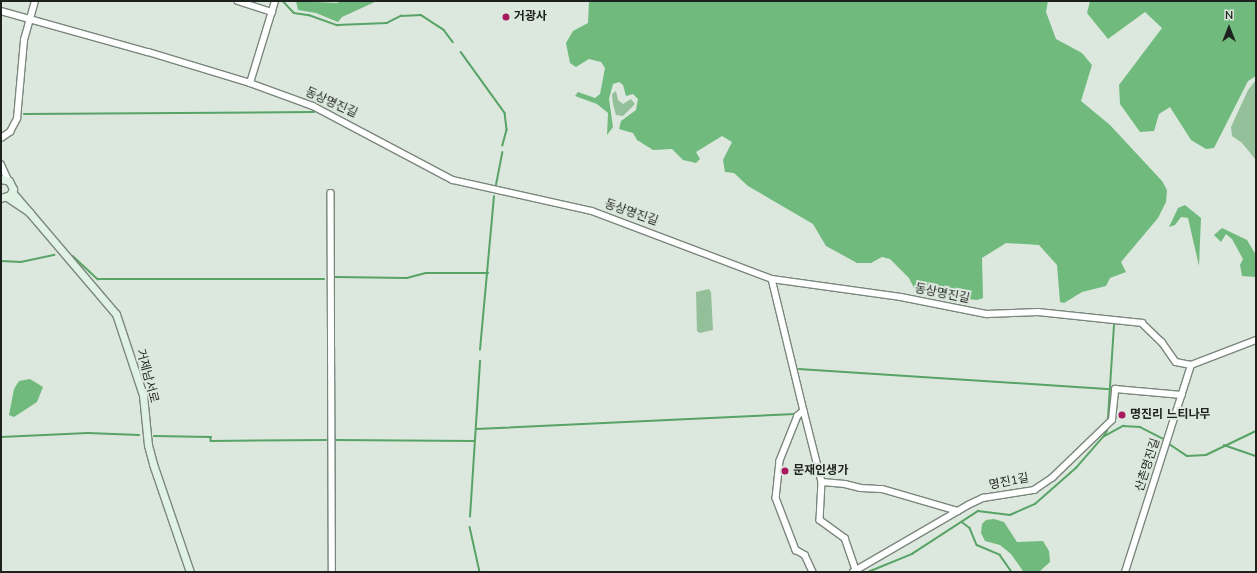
<!DOCTYPE html>
<html>
<head>
<meta charset="utf-8">
<style>
	body { margin:0 }
	#map { position:relative; width:1257px; height:573px; overflow:hidden; background:#dce8dd; font-family:"Nunito Sans","Noto Sans KR",sans-serif }
	div>[style] { position:absolute }
	[style*='--x'] { left:calc(var(--x)*1px); top:calc(var(--y)*1px); width:calc(var(--w)*1px); rotate:calc(var(--a)*1deg) }
	.green>* { inset:0; background:#94c099 }
	.forest>* { inset:0; background:#6fba7c }
	.stream>* { height:1.5px; margin:-0.75px; padding:0 0.75px; transform-origin:0.75px; border-radius:0.75px; background:#58a366 }
	.roads { filter:drop-shadow(1px 0 #7b867c) drop-shadow(-1px 0 #7b867c) drop-shadow(0 1px #7b867c) drop-shadow(0 -1px #7b867c) }
	.street>* { height:5.5px; margin:-2.75px; padding:0 2.75px; transform-origin:2.75px; border-radius:2.75px; background:#fff }
	.secondary>* { height:7px; margin:-3.5px; padding:0 3.5px; transform-origin:3.5px; border-radius:3.5px; background:#e0f2e3 }
	.dots>* { width:11px; height:11px; translate:-50% -50%; box-sizing:border-box; border:2px solid #dce8dd; border-radius:50% }
	span { translate:-50% -50%; white-space:nowrap; text-align:center; line-height:1.15; -webkit-text-stroke:4px #dce8dd; paint-order:stroke }
	.poi-label { font-size:12px; color:#1e221f; font-weight:700 }
	.left { translate:0 -50%; text-align:left }
	.street-label { font-size:12px; color:#1e221f }
	.frame { position:absolute; inset:0; border:2px solid #1e221f; pointer-events:none }
	.north { position:absolute; left:1209px; top:8px; width:40px; height:40px; -webkit-text-stroke:3px #dce8dd; paint-order:stroke; rotate:0deg; font-size:11px; font-weight:700; line-height:16px; text-align:center; color:#1e221f }
	.north::after { content:''; display:block; margin:auto; width:14px; height:18px; background:#1e221f; clip-path:polygon(50% 0,100% 100%,50% 72%,0 100%) }
</style>
</head>
<body>
<div id="map">
	<div class="green">
		<div style="clip-path:polygon(1256px 80px,1256px 160px,1242px 143px,1232px 136px,1231px 127px,1248px 90px)"></div>
		<div style="clip-path:polygon(616px 91px,618px 100px,623px 104px,631px 99px,635px 104px,623px 116px,616px 115px,613px 104px,612px 94px)"></div>
		<div style="clip-path:polygon(709px 289px,711px 292px,713px 330px,700px 333px,697px 331px,696px 292px)"></div>
	</div>
	<div class="forest">
		<div style="clip-path:polygon(296px 1px,337px 3px,341px 1px,377px 1px,342px 17px,338px 22px,316px 13px,298px 10px)"></div>
		<div style="clip-path:polygon(589px 1px,1048px 1px,1046px 12px,1056px 39px,1082px 53px,1092px 65px,1081px 101px,1110px 125px,1162px 181px,1167px 190px,1166px 202px,1158px 218px,1121px 262px,1126px 272px,1110px 278px,1106px 286px,1082px 292px,1064px 303px,1060px 302px,1057px 265px,1039px 245px,1006px 243px,982px 258px,983px 298px,977px 300px,953px 297px,930px 285px,914px 288px,909px 278px,890px 259px,882px 257px,871px 263px,857px 263px,826px 246px,813px 224px,748px 186px,734px 173px,725px 172px,723px 160px,732px 142px,722px 136px,696px 152px,700px 159px,696px 163px,683px 160px,672px 149px,653px 150px,637px 140px,633px 133px,619px 129px,621px 121px,636px 110px,638px 99px,633px 94px,626px 96px,623px 85px,619px 82px,613px 84px,609px 99px,613px 127px,607px 135px,608px 113px,597px 104px,575px 96px,578px 92px,595px 98px,600px 94px,605px 68px,601px 62px,589px 59px,576px 67px,570px 63px,566px 43px,573px 31px,588px 23px)"></div>
		<div style="clip-path:polygon(1090px 1px,1256px 1px,1256px 76px,1248px 81px,1214px 148px,1206px 149px,1191px 140px,1170px 107px,1159px 114px,1154px 131px,1140px 132px,1120px 104px,1119px 85px,1162px 28px,1145px 12px,1108px 39px,1087px 13px)"></div>
		<div style="clip-path:polygon(1185px 205px,1201px 218px,1199px 266px,1188px 218px,1181px 217px,1175px 225px,1169px 227px,1178px 208px)"></div>
		<div style="clip-path:polygon(1222px 228px,1247px 240px,1256px 255px,1256px 277px,1242px 276px,1240px 265px,1243px 259px,1232px 239px,1226px 234px,1221px 242px,1214px 235px)"></div>
		<div style="clip-path:polygon(30px 379px,43px 387px,37px 402px,14px 417px,9px 415px,14px 389px,19px 381px)"></div>
		<div style="clip-path:polygon(994px 519px,1004px 522px,1017px 542px,1043px 541px,1049px 551px,1050px 562px,1040px 571px,1023px 571px,1011px 554px,1000px 545px,985px 541px,981px 533px,982px 524px,986px 520px)"></div>
	</div>
	<div class="stream">
		<div style="--x:283;--y:1;--w:16;--a:47"></div>
		<div style="--x:294;--y:13;--w:15;--a:8"></div>
		<div style="--x:309;--y:15;--w:30;--a:20"></div>
		<div style="--x:337;--y:25;--w:50;--a:-2.3"></div>
		<div style="--x:387;--y:23;--w:16;--a:-27"></div>
		<div style="--x:401;--y:16;--w:20;--a:-3"></div>
		<div style="--x:421;--y:15;--w:27;--a:33"></div>
		<div style="--x:444;--y:30;--w:15;--a:53"></div>
		<div style="--x:461;--y:52;--w:75;--a:54.2"></div>
		<div style="--x:505;--y:113;--w:17;--a:83"></div>
		<div style="--x:507;--y:130;--w:16;--a:105"></div>
		<div style="--x:24;--y:114;--w:290;--a:-0.4"></div>
		<div style="--x:496;--y:185;--w:33;--a:-79"></div>
		<div style="--x:73;--y:256;--w:34;--a:43"></div>
		<div style="--x:98;--y:279;--w:226;--a:0"></div>
		<div style="--x:1;--y:261;--w:20;--a:3"></div>
		<div style="--x:21;--y:262;--w:34;--a:-12"></div>
		<div style="--x:335;--y:277;--w:72;--a:0.8"></div>
		<div style="--x:407;--y:278;--w:20;--a:-15"></div>
		<div style="--x:426;--y:273;--w:62;--a:0"></div>
		<div style="--x:480;--y:350;--w:154;--a:-84.8"></div>
		<div style="--x:799;--y:369;--w:312;--a:3.7"></div>
		<div style="--x:1108;--y:418;--w:93;--a:-86.3"></div>
		<div style="--x:476;--y:429;--w:319;--a:-2.7"></div>
		<div style="--x:154;--y:436;--w:57;--a:1"></div>
		<div style="--x:211;--y:437;--w:4;--a:90"></div>
		<div style="--x:211;--y:441;--w:115;--a:-0.5"></div>
		<div style="--x:1104;--y:436;--w:6;--a:-59"></div>
		<div style="--x:1;--y:437;--w:87;--a:-2.6"></div>
		<div style="--x:88;--y:433;--w:51;--a:2.2"></div>
		<div style="--x:336;--y:440;--w:138;--a:0.4"></div>
		<div style="--x:1168;--y:443;--w:23;--a:34"></div>
		<div style="--x:1187;--y:456;--w:19;--a:-3"></div>
		<div style="--x:1206;--y:455;--w:55;--a:-25.6"></div>
		<div style="--x:1224;--y:445;--w:34;--a:19"></div>
		<div style="--x:470;--y:517;--w:156;--a:-86.3"></div>
		<div style="--x:962;--y:522;--w:10;--a:37"></div>
		<div style="--x:970;--y:528;--w:18;--a:68"></div>
		<div style="--x:977;--y:545;--w:25;--a:23"></div>
		<div style="--x:1000;--y:555;--w:21;--a:55"></div>
		<div style="--x:470;--y:527;--w:46;--a:77.5"></div>
		<div style="--x:868;--y:572;--w:48;--a:-22.2"></div>
		<div style="--x:912;--y:554;--w:79;--a:-33.1"></div>
		<div style="--x:978;--y:511;--w:32;--a:7"></div>
		<div style="--x:1010;--y:515;--w:27;--a:-24"></div>
		<div style="--x:1035;--y:504;--w:55;--a:-41.3"></div>
		<div style="--x:1076;--y:468;--w:41;--a:-48.9"></div>
		<div style="--x:1103;--y:437;--w:23;--a:-29"></div>
		<div style="--x:1123;--y:426;--w:17;--a:3"></div>
		<div style="--x:1140;--y:427;--w:28;--a:27"></div>
	</div>
	<div class="roads">
		<div class="street">
			<div style="--x:238;--y:1;--w:36;--a:18"></div>
			<div style="--x:1;--y:11;--w:153;--a:15.6"></div>
			<div style="--x:148;--y:52;--w:107;--a:16.9"></div>
			<div style="--x:250;--y:83;--w:67;--a:20.1"></div>
			<div style="--x:313;--y:106;--w:158;--a:27.9"></div>
			<div style="--x:453;--y:180;--w:142;--a:12.6"></div>
			<div style="--x:592;--y:211;--w:192;--a:20.7"></div>
			<div style="--x:772;--y:279;--w:130;--a:7.9"></div>
			<div style="--x:901;--y:297;--w:88;--a:11.2"></div>
			<div style="--x:987;--y:314;--w:51;--a:-2.2"></div>
			<div style="--x:1038;--y:312;--w:105;--a:6"></div>
			<div style="--x:1142;--y:323;--w:28;--a:44"></div>
			<div style="--x:1162;--y:342;--w:24;--a:55"></div>
			<div style="--x:1176;--y:362;--w:15;--a:11"></div>
			<div style="--x:1191;--y:365;--w:70;--a:-21"></div>
			<div style="--x:250;--y:83;--w:86;--a:-73"></div>
			<div style="--x:1;--y:138;--w:11;--a:-34"></div>
			<div style="--x:10;--y:132;--w:15;--a:-62"></div>
			<div style="--x:17;--y:119;--w:79;--a:-84.9"></div>
			<div style="--x:24;--y:40;--w:41;--a:-74.2"></div>
			<div style="--x:1;--y:164;--w:19;--a:65"></div>
			<div style="--x:331;--y:193;--w:379;--a:89.8"></div>
			<div style="--x:772;--y:279;--w:136;--a:76.4"></div>
			<div style="--x:804;--y:411;--w:8;--a:140"></div>
			<div style="--x:798;--y:416;--w:48;--a:111.8"></div>
			<div style="--x:780;--y:461;--w:37;--a:96"></div>
			<div style="--x:776;--y:498;--w:56;--a:69"></div>
			<div style="--x:796;--y:550;--w:10;--a:29"></div>
			<div style="--x:805;--y:555;--w:19;--a:65"></div>
			<div style="--x:804;--y:411;--w:73;--a:75.8"></div>
			<div style="--x:822;--y:482;--w:38;--a:93"></div>
			<div style="--x:820;--y:520;--w:31;--a:36"></div>
			<div style="--x:845;--y:538;--w:36;--a:71"></div>
			<div style="--x:822;--y:482;--w:23;--a:5"></div>
			<div style="--x:845;--y:484;--w:16;--a:14"></div>
			<div style="--x:861;--y:488;--w:21;--a:3"></div>
			<div style="--x:882;--y:489;--w:79;--a:16.1"></div>
			<div style="--x:853;--y:572;--w:133;--a:-30.2"></div>
			<div style="--x:968;--y:505;--w:17;--a:-25"></div>
			<div style="--x:983;--y:498;--w:52;--a:-8.9"></div>
			<div style="--x:1034;--y:490;--w:22;--a:-34"></div>
			<div style="--x:1052;--y:478;--w:83;--a:-44"></div>
			<div style="--x:1112;--y:420;--w:31;--a:-84"></div>
			<div style="--x:1115;--y:389;--w:67;--a:5.1"></div>
			<div style="--x:1125;--y:572;--w:217;--a:-72.3"></div>
		</div>
		<div class="secondary">
			<div style="--x:1;--y:179;--w:8;--a:14"></div>
			<div style="--x:9;--y:181;--w:9;--a:63"></div>
			<div style="--x:13;--y:189;--w:7;--a:117"></div>
			<div style="--x:10;--y:195;--w:9;--a:162"></div>
			<div style="--x:12;--y:192;--w:160;--a:49.6"></div>
			<div style="--x:116;--y:314;--w:85;--a:71.6"></div>
			<div style="--x:143;--y:395;--w:50;--a:84.3"></div>
			<div style="--x:148;--y:445;--w:20;--a:75"></div>
			<div style="--x:153;--y:464;--w:114;--a:71.1"></div>
			<div style="--x:7;--y:197;--w:27;--a:34"></div>
		</div>
	</div>
	<div class="dots">
		<div style="left:506px;top:17px;background:#a71b5e"></div>
		<div style="left:1122px;top:415px;background:#a71b5e"></div>
		<div style="left:785px;top:471px;background:#a71b5e"></div>
	</div>
	<div class="poi-label">
		<span class="left" style="left:514px;top:17px">거광사</span>
		<span class="left" style="left:1130px;top:415px">명진리 느티나무</span>
		<span class="left" style="left:793px;top:471px">문재인생가</span>
	</div>
	<div class="street-label">
		<span style="left:331px;top:103px;rotate:24deg">동상명진길</span>
		<span style="left:631px;top:213px;rotate:19deg">동상명진길</span>
		<span style="left:942px;top:294px;rotate:11deg">동상명진길</span>
		<span style="left:147px;top:376px;rotate:75deg">거제남서로</span>
		<span style="left:1148px;top:465px;rotate:-72deg">산촌명진길</span>
		<span style="left:1009px;top:482px;rotate:-11deg">명진1길</span>
	</div>
	<div class="frame"></div>
	<div class="north">N</div>
</div>
</body>
</html>
